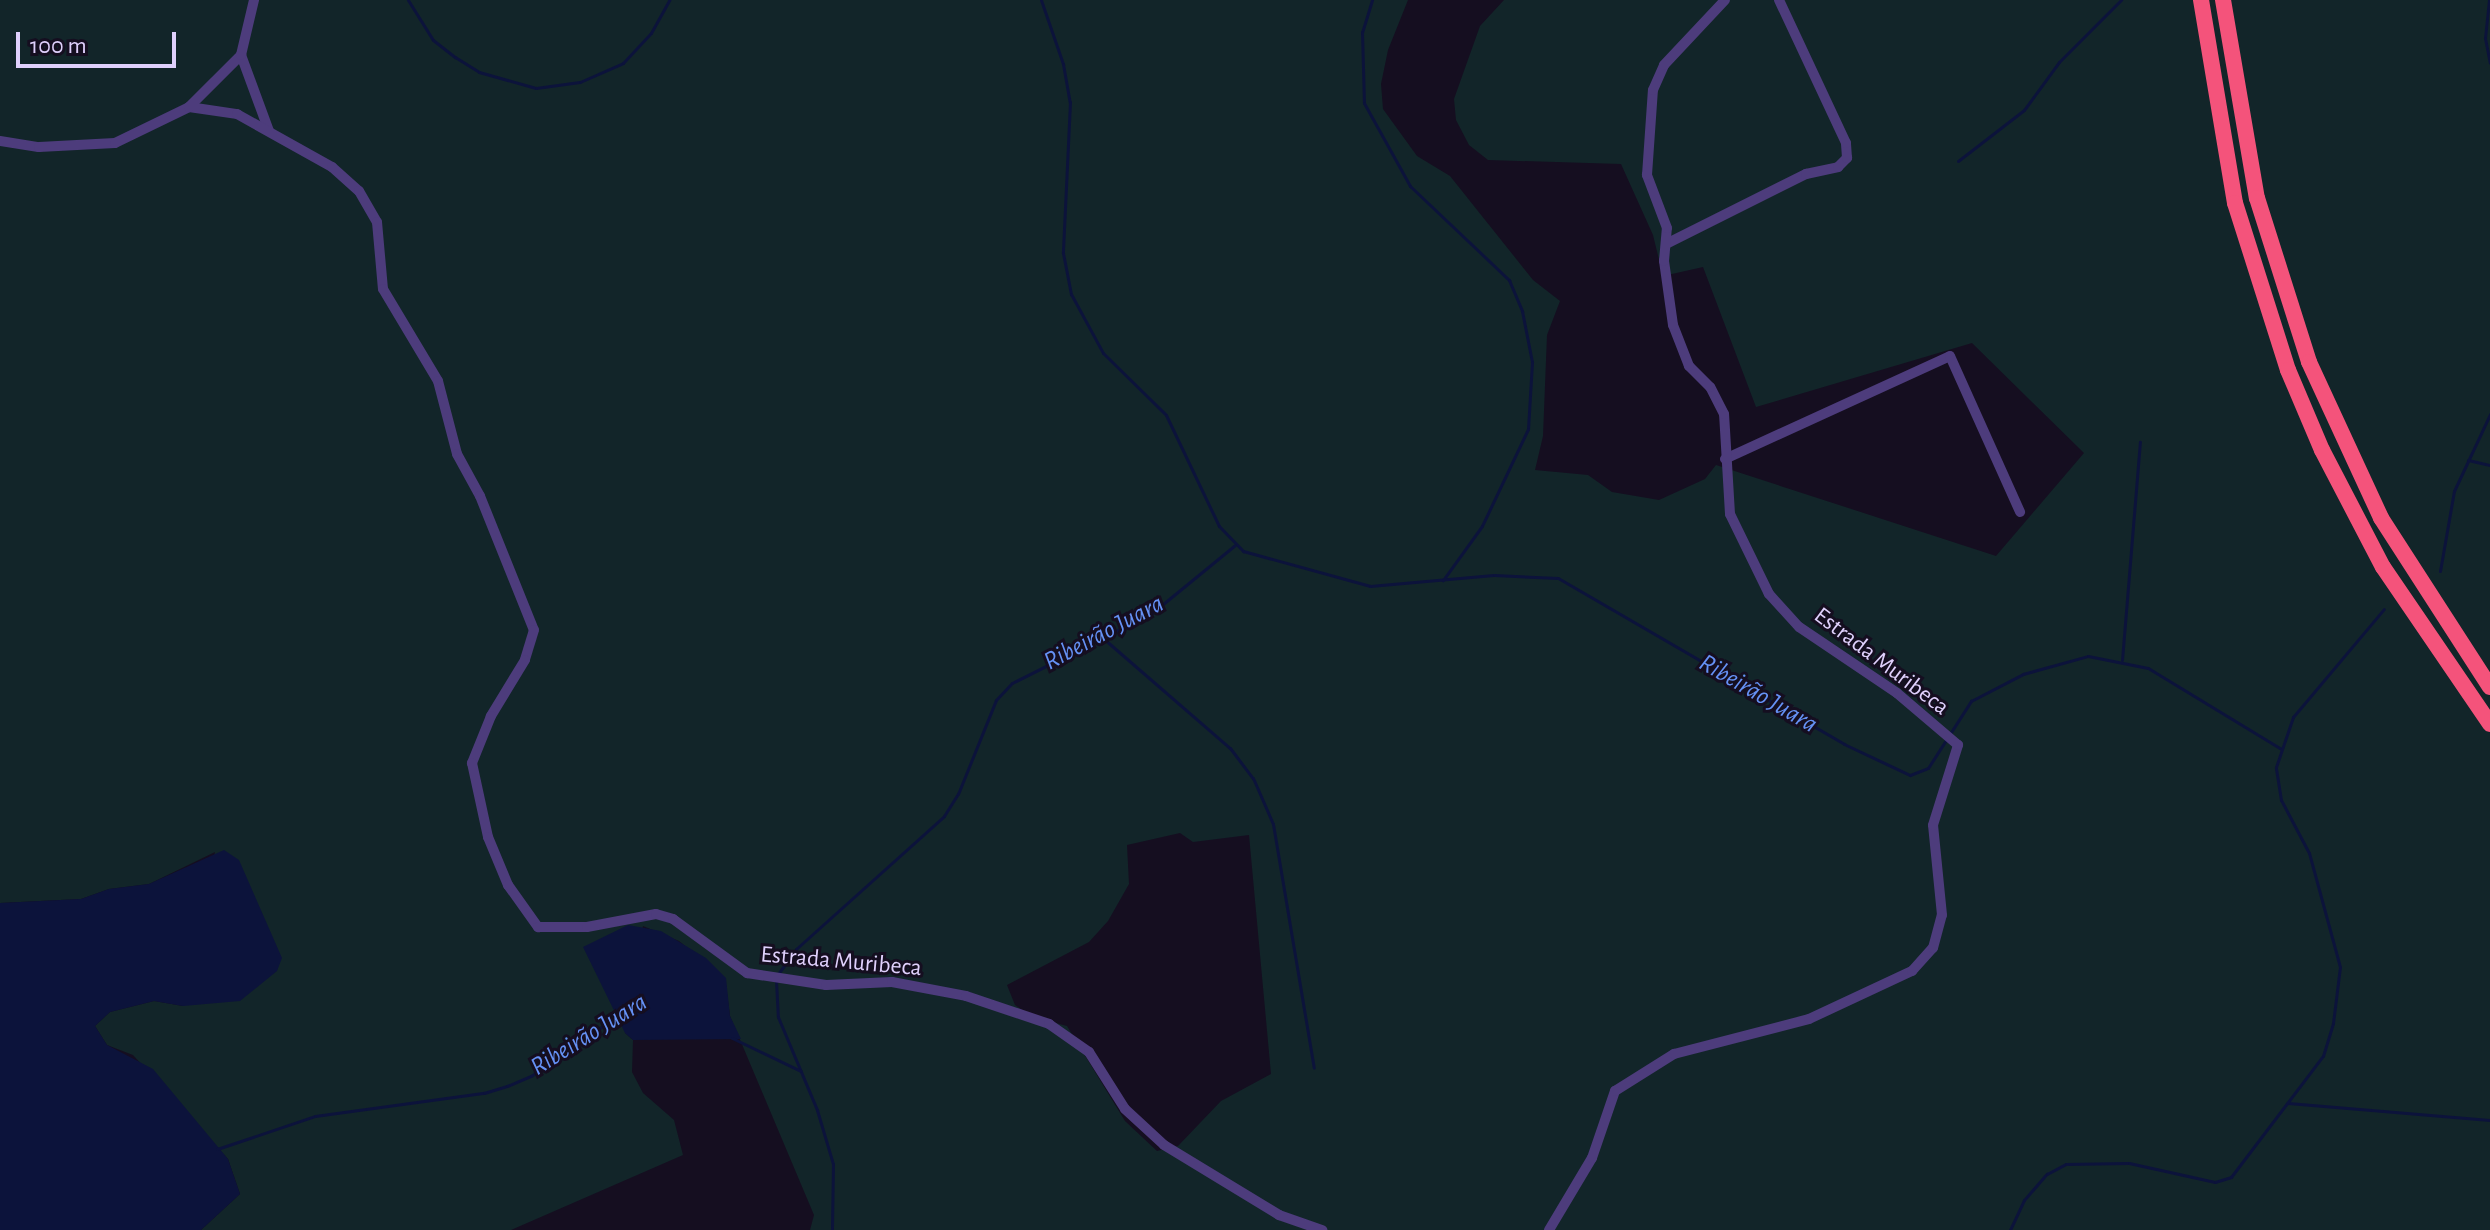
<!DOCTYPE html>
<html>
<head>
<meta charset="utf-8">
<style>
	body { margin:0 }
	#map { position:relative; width:2490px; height:1230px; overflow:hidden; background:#150e20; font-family:"Alegreya Sans",sans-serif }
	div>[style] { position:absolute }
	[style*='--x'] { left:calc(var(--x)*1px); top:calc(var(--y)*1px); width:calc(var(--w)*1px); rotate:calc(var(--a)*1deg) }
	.green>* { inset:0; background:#122529 }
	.water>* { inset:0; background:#0c133b }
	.stream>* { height:3px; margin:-1.5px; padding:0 1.5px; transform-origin:1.5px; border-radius:1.5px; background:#0c133b }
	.minor>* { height:10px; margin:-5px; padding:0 5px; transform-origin:5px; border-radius:5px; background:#4d3c7c }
	.highway>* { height:16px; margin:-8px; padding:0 8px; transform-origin:8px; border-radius:8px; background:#f4537b }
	span { translate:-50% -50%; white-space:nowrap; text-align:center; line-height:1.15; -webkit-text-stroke:6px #150e20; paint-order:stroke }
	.street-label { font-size:24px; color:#dfd0fc }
	.water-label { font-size:26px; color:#6591f5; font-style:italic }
	.scale { position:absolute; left:16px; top:32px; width:160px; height:36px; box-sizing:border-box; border:4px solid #dfd0fc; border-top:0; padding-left:10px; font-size:24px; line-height:28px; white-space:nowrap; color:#dfd0fc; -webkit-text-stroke:6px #150e20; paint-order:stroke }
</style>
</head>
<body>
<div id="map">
	<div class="green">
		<div style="clip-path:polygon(evenodd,0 0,1408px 0,1388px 50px,1381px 84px,1383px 109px,1417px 156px,1450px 176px,1533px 280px,1560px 301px,1547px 335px,1543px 436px,1535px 470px,1588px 475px,1612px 492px,1659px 500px,1705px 479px,1716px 465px,1996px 556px,2084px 453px,1972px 343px,1756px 407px,1703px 267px,1663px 276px,1653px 235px,1621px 164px,1488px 160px,1469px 145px,1456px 120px,1454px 99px,1480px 26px,1504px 0,2490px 0,2490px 1230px,810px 1230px,814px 1215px,730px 1016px,725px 978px,679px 941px,643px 926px,625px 1033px,633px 1040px,632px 1072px,643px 1093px,674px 1120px,683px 1155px,511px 1230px,201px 1230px,240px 1194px,228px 1159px,133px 1055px,107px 1045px,95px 1026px,110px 1012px,154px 1001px,183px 1006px,215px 852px,149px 884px,109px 889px,81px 899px,0 903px,0 0,1180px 833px,1193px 842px,1249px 835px,1271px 1074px,1221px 1101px,1178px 1146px,1157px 1151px,1125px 1121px,1067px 1026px,1033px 1017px,1015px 1005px,1007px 985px,1089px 942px,1108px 921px,1129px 884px,1127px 845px,1180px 833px)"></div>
	</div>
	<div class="water">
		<div style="clip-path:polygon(224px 850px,239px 860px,282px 958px,277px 971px,240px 1001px,183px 1006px,154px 1001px,110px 1012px,95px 1026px,107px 1045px,153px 1069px,228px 1159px,240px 1194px,201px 1230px,0 1230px,0 903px,81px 899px,109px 889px,149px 884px)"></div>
		<div style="clip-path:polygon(628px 925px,661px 931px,706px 958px,726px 978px,730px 1016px,741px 1039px,633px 1040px,625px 1033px,583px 947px)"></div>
	</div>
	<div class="stream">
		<div style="--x:408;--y:0;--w:47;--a:58"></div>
		<div style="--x:433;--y:40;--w:28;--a:38"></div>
		<div style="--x:455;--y:57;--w:28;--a:32"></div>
		<div style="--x:479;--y:72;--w:59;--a:15.7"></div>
		<div style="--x:536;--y:88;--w:44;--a:-7.8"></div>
		<div style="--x:580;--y:82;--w:47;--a:-23.8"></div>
		<div style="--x:623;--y:63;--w:41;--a:-47"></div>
		<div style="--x:651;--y:33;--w:38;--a:-61"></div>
		<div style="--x:1041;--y:0;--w:68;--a:71"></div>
		<div style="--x:1063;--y:64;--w:39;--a:80"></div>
		<div style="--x:1070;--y:102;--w:151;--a:92.7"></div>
		<div style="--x:1063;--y:253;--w:42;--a:79"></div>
		<div style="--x:1071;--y:294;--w:67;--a:61.5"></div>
		<div style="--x:1103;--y:353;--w:88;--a:44.5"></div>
		<div style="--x:1166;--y:415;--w:123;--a:64.5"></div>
		<div style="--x:1219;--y:526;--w:35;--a:46"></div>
		<div style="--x:1243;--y:551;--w:132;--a:15.4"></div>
		<div style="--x:1370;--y:586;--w:124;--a:-5.1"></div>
		<div style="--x:1494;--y:575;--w:64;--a:2.7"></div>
		<div style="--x:1558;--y:578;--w:331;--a:30.1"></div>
		<div style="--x:1844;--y:744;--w:73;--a:25.2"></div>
		<div style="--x:1910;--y:775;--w:19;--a:-21"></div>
		<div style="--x:1928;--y:768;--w:80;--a:-57.3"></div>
		<div style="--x:1971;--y:701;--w:59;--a:-27.4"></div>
		<div style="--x:2023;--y:674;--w:67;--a:-15.5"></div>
		<div style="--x:2088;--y:656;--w:61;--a:11.3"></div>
		<div style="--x:2148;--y:668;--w:156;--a:31.3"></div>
		<div style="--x:1372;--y:0;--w:34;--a:107"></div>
		<div style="--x:1362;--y:32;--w:71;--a:88.4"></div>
		<div style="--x:1364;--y:103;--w:95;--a:61"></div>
		<div style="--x:1410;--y:186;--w:137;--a:43.5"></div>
		<div style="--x:1509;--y:280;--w:34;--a:67"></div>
		<div style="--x:1522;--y:311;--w:52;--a:78.9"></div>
		<div style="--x:1532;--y:362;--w:67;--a:93.4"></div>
		<div style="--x:1528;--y:429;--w:107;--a:115.4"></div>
		<div style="--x:1482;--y:526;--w:67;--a:125.8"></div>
		<div style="--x:2489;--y:0;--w:38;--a:96"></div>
		<div style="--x:2485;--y:38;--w:25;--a:79"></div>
		<div style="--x:1958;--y:161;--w:83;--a:-37.7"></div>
		<div style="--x:2024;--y:110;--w:59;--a:-53.9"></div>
		<div style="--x:2059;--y:62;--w:88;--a:-45"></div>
		<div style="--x:2468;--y:460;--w:23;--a:13"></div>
		<div style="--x:2440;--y:571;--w:81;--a:-80.1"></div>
		<div style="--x:2454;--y:491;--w:85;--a:-64.9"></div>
		<div style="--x:1104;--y:639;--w:167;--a:40.9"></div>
		<div style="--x:1230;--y:748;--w:38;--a:53"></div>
		<div style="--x:1253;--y:778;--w:50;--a:66.5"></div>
		<div style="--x:1273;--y:824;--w:247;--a:80.5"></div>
		<div style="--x:2122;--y:660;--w:219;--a:-85.3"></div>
		<div style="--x:778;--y:974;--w:31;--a:-54"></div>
		<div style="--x:796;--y:949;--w:199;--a:-41.9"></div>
		<div style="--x:944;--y:816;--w:26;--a:-58"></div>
		<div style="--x:958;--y:794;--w:101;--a:-68"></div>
		<div style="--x:996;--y:700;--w:23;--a:-47"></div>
		<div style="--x:1012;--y:683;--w:157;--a:-26.6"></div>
		<div style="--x:1152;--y:613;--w:107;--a:-39.3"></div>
		<div style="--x:776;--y:981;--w:36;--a:87"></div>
		<div style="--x:778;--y:1017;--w:101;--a:67.2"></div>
		<div style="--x:817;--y:1110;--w:56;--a:73.5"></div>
		<div style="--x:833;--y:1164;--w:66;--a:90.9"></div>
		<div style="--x:732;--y:1038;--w:76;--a:25.6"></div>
		<div style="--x:2288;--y:1103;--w:203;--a:4.8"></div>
		<div style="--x:217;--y:1149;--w:103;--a:-18.6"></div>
		<div style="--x:315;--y:1116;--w:171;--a:-7.8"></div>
		<div style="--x:484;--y:1093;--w:24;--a:-17"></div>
		<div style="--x:507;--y:1086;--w:26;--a:-23"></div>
		<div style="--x:531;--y:1076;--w:108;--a:-34.9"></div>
		<div style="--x:2010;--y:1230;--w:33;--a:-65"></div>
		<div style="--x:2024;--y:1200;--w:35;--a:-49"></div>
		<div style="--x:2047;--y:1174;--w:21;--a:-28"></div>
		<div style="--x:2066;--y:1164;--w:63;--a:-0.9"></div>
		<div style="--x:2129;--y:1163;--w:88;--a:12.5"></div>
		<div style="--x:2215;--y:1182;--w:17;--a:-17"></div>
		<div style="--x:2231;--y:1177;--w:152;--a:-52.8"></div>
		<div style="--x:2323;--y:1056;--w:34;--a:-73"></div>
		<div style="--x:2333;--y:1023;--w:56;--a:-82.9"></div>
		<div style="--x:2340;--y:967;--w:118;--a:-105.2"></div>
		<div style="--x:2309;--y:853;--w:60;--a:-117.8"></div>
		<div style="--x:2281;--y:800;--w:33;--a:-99"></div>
		<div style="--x:2276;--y:767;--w:53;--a:-71.2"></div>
		<div style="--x:2293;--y:717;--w:141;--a:-49.9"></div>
	</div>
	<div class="minor">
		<div style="--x:241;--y:55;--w:81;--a:69.8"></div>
		<div style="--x:189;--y:107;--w:49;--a:8.3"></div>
		<div style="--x:237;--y:114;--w:109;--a:29.2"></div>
		<div style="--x:332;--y:167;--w:36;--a:42"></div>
		<div style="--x:359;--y:191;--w:36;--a:60"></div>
		<div style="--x:377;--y:222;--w:67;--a:84.9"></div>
		<div style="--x:383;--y:289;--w:107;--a:59.1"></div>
		<div style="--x:438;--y:381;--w:75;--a:75.4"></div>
		<div style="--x:457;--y:454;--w:48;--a:61.3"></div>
		<div style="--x:480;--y:496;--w:144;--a:68.1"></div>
		<div style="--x:534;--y:630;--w:31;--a:107"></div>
		<div style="--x:525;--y:660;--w:66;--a:121.3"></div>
		<div style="--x:491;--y:716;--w:51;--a:112"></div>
		<div style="--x:472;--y:763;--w:76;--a:77.8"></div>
		<div style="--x:488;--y:837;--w:52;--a:67.4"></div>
		<div style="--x:508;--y:885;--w:52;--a:54.5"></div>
		<div style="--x:538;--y:927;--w:49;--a:0"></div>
		<div style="--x:587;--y:927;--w:70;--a:-10.7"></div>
		<div style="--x:656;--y:914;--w:18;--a:16"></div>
		<div style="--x:673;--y:919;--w:92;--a:36.1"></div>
		<div style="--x:747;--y:973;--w:80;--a:8.6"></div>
		<div style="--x:826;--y:985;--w:66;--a:-2.6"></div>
		<div style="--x:892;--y:982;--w:75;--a:10.7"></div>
		<div style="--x:966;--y:996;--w:88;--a:18.6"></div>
		<div style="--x:1049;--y:1024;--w:49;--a:35"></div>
		<div style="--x:1089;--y:1052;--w:67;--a:57.7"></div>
		<div style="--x:1125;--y:1109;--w:53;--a:42.7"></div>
		<div style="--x:1164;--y:1145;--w:135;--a:31.3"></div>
		<div style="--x:1279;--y:1215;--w:46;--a:19.2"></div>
		<div style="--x:0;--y:141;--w:39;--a:9"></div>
		<div style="--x:39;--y:147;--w:76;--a:-3"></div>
		<div style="--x:115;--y:143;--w:82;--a:-25.9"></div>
		<div style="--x:189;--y:107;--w:74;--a:-45"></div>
		<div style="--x:241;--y:55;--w:57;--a:-76.7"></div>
		<div style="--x:1666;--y:244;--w:157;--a:-26.6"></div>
		<div style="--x:1806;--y:174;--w:33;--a:-12"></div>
		<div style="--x:1838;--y:167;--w:13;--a:-45"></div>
		<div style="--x:1847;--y:158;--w:15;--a:-94"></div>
		<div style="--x:1846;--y:143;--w:158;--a:-115.1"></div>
		<div style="--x:1725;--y:459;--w:247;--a:-24.6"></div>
		<div style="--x:1950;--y:356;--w:171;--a:65.8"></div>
		<div style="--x:1549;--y:1230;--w:84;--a:-59.2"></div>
		<div style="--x:1592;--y:1158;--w:71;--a:-71.1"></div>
		<div style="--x:1615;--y:1091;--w:70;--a:-32.1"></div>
		<div style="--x:1674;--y:1054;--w:139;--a:-14.5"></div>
		<div style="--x:1809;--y:1019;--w:114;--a:-25"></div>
		<div style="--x:1912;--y:971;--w:31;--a:-48"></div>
		<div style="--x:1933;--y:948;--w:34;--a:-75"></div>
		<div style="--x:1942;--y:915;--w:90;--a:-95.7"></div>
		<div style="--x:1933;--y:825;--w:84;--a:-72.6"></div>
		<div style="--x:1958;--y:745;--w:80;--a:-139.6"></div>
		<div style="--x:1897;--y:693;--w:118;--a:-146"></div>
		<div style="--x:1799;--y:627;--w:45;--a:-132.3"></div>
		<div style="--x:1769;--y:594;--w:89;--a:-116"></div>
		<div style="--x:1730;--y:514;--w:100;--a:-93.4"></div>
		<div style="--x:1724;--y:414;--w:30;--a:-117"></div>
		<div style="--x:1710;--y:387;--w:30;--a:-135"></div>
		<div style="--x:1689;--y:366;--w:44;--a:-111.3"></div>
		<div style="--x:1673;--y:325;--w:65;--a:-98"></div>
		<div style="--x:1664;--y:261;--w:33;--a:-85"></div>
		<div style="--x:1667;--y:228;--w:57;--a:-110.7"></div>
		<div style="--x:1647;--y:175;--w:85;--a:-86"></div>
		<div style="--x:1653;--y:90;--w:27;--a:-66"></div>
		<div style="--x:1664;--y:65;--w:89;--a:-46.8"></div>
	</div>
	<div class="highway">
		<div style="--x:2201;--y:0;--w:206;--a:80.5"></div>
		<div style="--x:2235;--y:203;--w:175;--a:72.4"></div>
		<div style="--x:2288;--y:370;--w:87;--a:67"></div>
		<div style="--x:2322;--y:450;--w:132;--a:62.5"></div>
		<div style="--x:2383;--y:567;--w:190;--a:55.7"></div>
		<div style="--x:2223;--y:0;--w:201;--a:80.3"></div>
		<div style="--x:2257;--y:198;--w:172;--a:72.4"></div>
		<div style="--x:2309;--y:362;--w:172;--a:65.2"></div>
		<div style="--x:2381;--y:518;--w:201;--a:57.2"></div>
	</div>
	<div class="street-label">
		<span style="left:1881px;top:662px;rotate:37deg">Estrada Muribeca</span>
		<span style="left:841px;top:962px;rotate:5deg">Estrada Muribeca</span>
	</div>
	<div class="water-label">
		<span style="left:1104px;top:633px;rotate:-28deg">Ribeirão Juara</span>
		<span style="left:1758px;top:694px;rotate:30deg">Ribeirão Juara</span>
		<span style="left:589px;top:1035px;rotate:-32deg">Ribeirão Juara</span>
	</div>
	<div class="scale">100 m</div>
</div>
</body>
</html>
